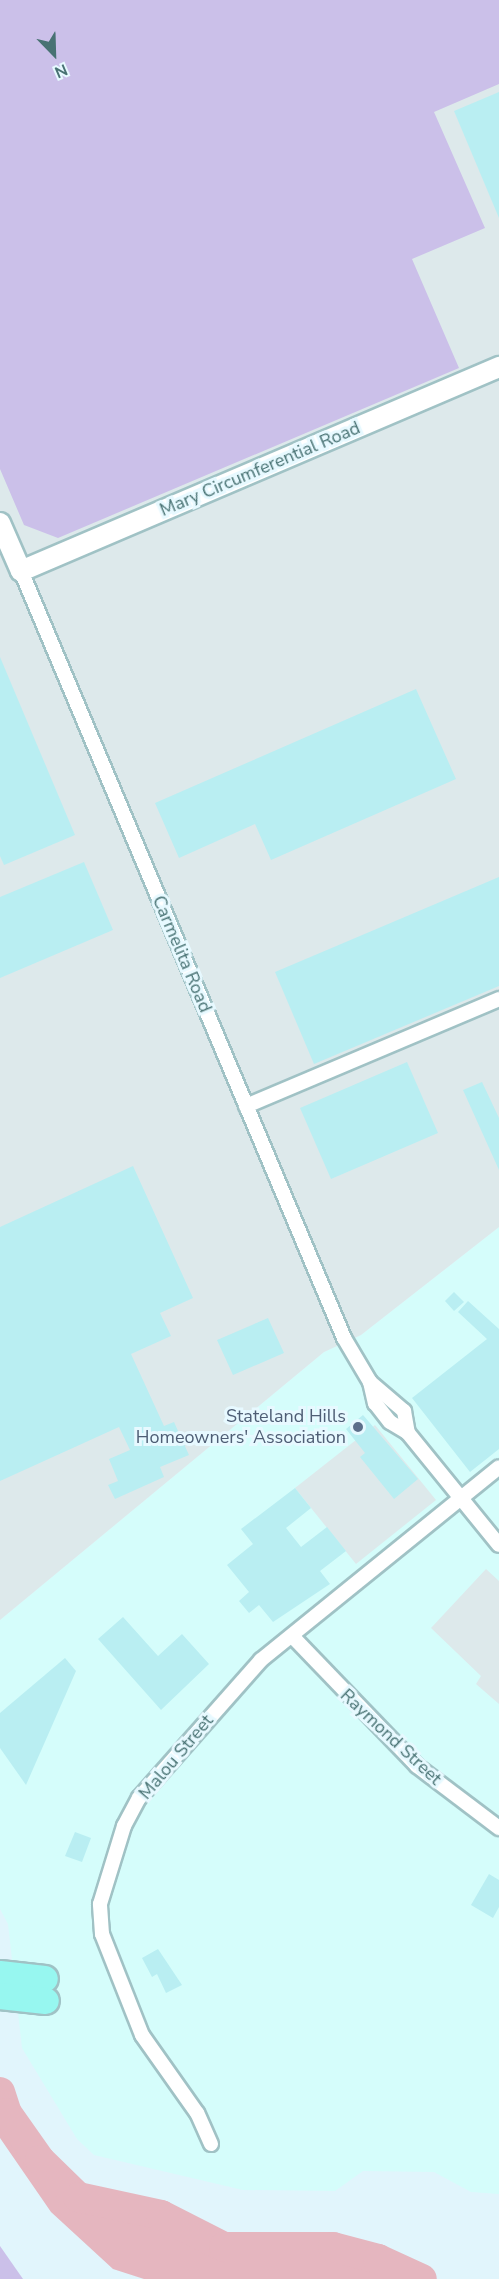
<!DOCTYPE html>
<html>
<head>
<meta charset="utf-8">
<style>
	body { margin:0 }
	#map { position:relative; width:499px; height:2279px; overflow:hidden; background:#e1f5fc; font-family:"Nunito Sans",sans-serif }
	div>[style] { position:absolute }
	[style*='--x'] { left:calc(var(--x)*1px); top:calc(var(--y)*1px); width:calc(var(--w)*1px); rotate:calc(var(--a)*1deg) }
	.commercial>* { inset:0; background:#d5fdfb }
	.industrial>* { inset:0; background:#dde9eb }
	.green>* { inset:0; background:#cbc0e9 }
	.water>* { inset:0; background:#e5b6bf }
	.river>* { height:30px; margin:-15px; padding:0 15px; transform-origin:15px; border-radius:15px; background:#e5b6bf }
	.building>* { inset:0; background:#b9eef2 }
	.roads { filter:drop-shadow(2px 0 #a0c2c5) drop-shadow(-2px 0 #a0c2c5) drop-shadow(0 2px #a0c2c5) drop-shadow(0 -2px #a0c2c5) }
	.street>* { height:14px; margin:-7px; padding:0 7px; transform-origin:7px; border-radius:7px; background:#fff }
	.secondary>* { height:20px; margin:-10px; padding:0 10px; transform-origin:10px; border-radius:10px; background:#fff }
	.highway>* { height:26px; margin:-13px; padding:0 13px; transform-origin:13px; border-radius:13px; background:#97f7f0 }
	.dots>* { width:16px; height:16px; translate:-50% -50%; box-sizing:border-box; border:3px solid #e7f9ff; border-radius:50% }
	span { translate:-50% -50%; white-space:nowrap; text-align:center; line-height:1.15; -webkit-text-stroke:6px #e7f9ff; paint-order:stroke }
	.street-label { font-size:18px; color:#487273 }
	.service-label { font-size:18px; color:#4e5e75 }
	.right { translate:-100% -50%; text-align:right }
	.north { position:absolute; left:24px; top:24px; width:60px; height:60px; -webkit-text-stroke:4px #e7f9ff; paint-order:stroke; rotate:157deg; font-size:16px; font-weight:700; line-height:24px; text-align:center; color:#487273 }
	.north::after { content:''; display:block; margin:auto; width:21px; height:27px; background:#487273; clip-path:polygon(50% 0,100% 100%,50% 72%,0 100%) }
</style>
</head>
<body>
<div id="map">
	<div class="commercial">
		<div style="clip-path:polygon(499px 1227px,499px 2194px,471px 2192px,434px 2172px,363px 2171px,335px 2191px,243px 2190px,94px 2155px,77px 2139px,22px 2048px,8px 1924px,0 1909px,0 1620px,324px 1352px,361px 1335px)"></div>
	</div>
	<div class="industrial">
		<div style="clip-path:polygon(0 0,499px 0,499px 1227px,361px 1335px,324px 1352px,0 1620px)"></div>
		<div style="clip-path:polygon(375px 1425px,436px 1500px,356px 1564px,295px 1488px)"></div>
		<div style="clip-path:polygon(486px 1569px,499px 1581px,499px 1704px,476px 1684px,481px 1676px,431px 1628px)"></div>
	</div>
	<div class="green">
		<div style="clip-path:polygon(0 0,499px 0,499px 84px,434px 112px,485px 228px,412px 259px,459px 368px,58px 538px,24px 525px,0 469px)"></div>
		<div style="clip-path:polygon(0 2246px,23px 2279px,0 2279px)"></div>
	</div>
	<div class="water">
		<div style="clip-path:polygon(0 2092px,7px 2113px,40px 2160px,79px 2197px,161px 2215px,224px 2247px,333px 2247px,378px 2259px,422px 2279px,144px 2279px,113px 2269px,51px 2212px,0 2138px)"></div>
	</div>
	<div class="river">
		<div style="--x:0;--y:2092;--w:22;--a:72"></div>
		<div style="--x:7;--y:2113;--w:57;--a:54.9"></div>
		<div style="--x:40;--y:2160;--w:53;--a:44.2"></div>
		<div style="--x:78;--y:2197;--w:85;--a:12.2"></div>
		<div style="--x:161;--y:2215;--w:71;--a:26.9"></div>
		<div style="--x:224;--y:2247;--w:109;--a:0"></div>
		<div style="--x:333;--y:2247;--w:47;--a:14.9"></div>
		<div style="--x:378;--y:2259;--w:48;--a:24.4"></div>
	</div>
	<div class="building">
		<div style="clip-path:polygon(499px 92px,499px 218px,454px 111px)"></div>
		<div style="clip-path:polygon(0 657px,75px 835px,4px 865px,0 856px)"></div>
		<div style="clip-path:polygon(416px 689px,456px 779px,271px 860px,255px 824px,179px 858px,155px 803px)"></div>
		<div style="clip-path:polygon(84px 862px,113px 930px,0 978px,0 897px)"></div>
		<div style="clip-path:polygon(499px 877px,499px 986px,314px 1064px,275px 972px)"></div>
		<div style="clip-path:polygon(407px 1062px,438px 1133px,331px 1179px,300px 1108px)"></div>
		<div style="clip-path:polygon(482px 1082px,499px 1118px,499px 1170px,463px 1090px)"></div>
		<div style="clip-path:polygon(133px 1166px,193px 1298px,160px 1313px,171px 1336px,131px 1354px,164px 1426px,174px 1422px,189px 1455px,160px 1467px,164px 1477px,115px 1499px,108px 1485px,118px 1481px,109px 1459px,130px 1450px,119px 1427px,0 1481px,0 1227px)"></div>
		<div style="clip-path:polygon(454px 1292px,464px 1302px,454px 1311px,445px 1301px)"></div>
		<div style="clip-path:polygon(468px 1301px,499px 1329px,499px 1449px,470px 1472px,412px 1398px,487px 1339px,458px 1312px)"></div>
		<div style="clip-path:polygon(268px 1318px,284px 1353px,233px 1375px,217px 1340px)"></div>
		<div style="clip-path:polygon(363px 1415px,418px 1479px,394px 1499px,360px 1457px,365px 1453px,346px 1429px)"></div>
		<div style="clip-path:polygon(295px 1488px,311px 1508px,286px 1528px,301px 1547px,327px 1527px,346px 1551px,320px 1571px,330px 1584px,273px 1622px,259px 1605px,249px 1613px,239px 1601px,249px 1592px,227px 1565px,253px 1544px,241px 1529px)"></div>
		<div style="clip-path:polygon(123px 1617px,158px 1656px,182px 1634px,209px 1664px,161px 1710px,98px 1639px)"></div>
		<div style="clip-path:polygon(65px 1658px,76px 1671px,26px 1785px,0 1748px,0 1713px)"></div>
		<div style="clip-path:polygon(75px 1832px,91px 1838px,82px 1862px,65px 1856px)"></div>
		<div style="clip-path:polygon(489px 1874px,499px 1880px,499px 1907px,493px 1918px,471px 1905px)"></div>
		<div style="clip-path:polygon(158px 1949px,182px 1985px,166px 1993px,157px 1974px,152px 1977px,142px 1958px)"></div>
	</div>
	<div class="roads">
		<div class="street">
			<div style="--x:21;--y:571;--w:832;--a:67.16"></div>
			<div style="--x:344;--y:1338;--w:51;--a:59.4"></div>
			<div style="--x:370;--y:1382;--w:22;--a:77"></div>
			<div style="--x:375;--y:1403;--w:24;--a:52"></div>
			<div style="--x:390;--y:1422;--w:21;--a:31"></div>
			<div style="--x:408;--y:1433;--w:144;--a:50.9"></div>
			<div style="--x:246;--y:1106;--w:275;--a:-22.9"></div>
			<div style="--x:370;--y:1382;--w:45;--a:40.5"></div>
			<div style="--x:404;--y:1411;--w:22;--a:80"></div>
			<div style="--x:292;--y:1636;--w:180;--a:46.1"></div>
			<div style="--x:417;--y:1766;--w:103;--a:37.1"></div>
			<div style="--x:211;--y:2144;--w:34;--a:-114"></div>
			<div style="--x:197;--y:2113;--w:95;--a:-125.2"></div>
			<div style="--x:142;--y:2035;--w:109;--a:-111.6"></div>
			<div style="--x:102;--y:1934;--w:30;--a:-94"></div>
			<div style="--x:100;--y:1904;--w:82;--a:-72.9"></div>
			<div style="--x:124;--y:1826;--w:32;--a:-62"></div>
			<div style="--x:139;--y:1798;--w:184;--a:-48.5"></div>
			<div style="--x:261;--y:1660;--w:306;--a:-39"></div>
		</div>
		<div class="secondary">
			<div style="--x:0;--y:523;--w:52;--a:66.4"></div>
			<div style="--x:21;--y:571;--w:520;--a:-23.11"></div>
		</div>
		<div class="highway">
			<div style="--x:0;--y:1974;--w:45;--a:6.3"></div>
			<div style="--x:0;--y:1996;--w:46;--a:6.2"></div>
		</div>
	</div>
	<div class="dots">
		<div style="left:358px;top:1427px;background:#5c6f8a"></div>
	</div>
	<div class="street-label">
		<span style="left:260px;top:469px;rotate:-23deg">Mary Circumferential Road</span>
		<span style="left:182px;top:954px;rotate:67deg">Carmelita Road</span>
		<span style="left:391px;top:1737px;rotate:43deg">Raymond Street</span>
		<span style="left:176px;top:1757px;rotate:-50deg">Malou Street</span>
	</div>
	<div class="service-label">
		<span class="right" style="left:346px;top:1427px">Stateland Hills<br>Homeowners' Association</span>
	</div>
	<div class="north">N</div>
</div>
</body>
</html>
